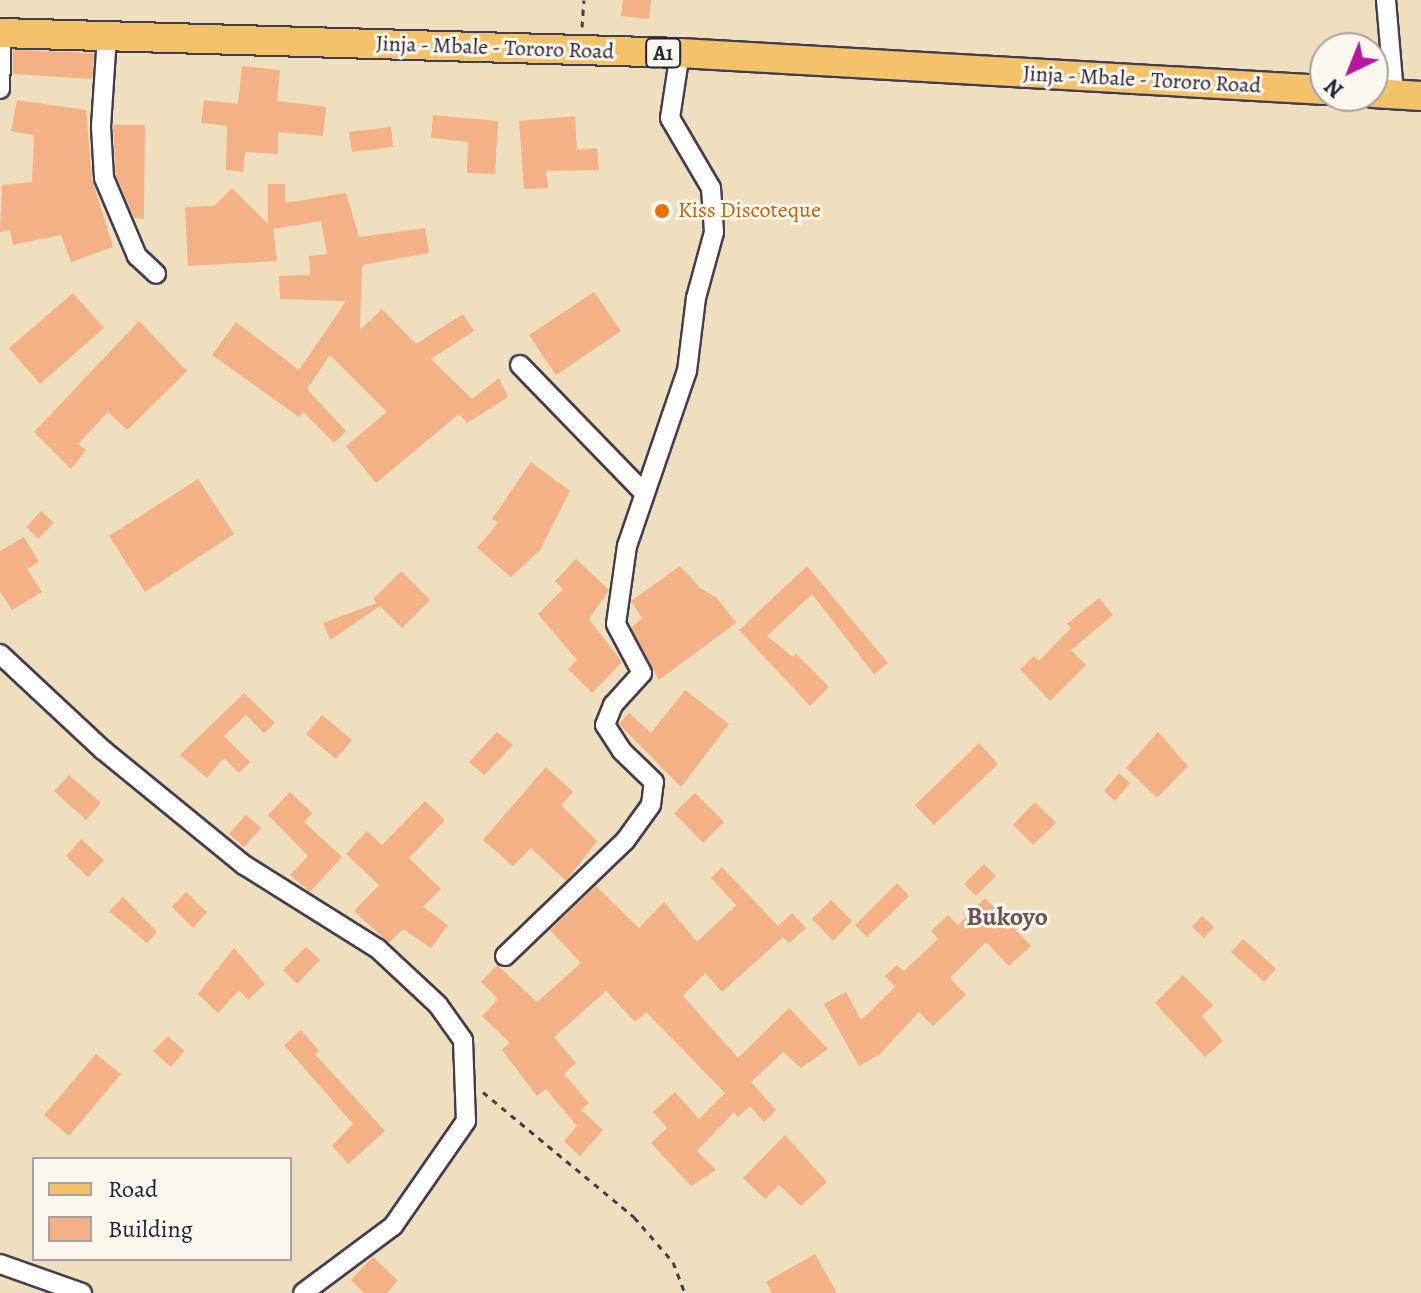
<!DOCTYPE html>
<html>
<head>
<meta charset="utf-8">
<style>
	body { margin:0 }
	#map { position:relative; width:1421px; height:1293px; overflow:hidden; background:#efdfbf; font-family:Alegreya,serif }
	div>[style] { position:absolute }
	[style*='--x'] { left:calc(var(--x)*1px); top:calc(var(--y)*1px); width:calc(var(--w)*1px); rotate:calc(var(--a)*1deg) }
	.building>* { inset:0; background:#f4b186 }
	.path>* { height:3px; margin-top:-1.5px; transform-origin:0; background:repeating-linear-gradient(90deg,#413e4f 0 6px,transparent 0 12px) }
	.roads { filter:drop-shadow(2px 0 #413e4f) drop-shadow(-2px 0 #413e4f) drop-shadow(0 2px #413e4f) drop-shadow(0 -2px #413e4f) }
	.street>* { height:18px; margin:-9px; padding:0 9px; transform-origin:9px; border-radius:9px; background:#fff }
	.primary>* { height:28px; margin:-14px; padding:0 14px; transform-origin:14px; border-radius:14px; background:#f3c26a }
	.dots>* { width:22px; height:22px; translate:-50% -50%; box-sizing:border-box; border:4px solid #fbf7ec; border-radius:50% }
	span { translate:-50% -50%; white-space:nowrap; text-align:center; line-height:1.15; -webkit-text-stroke:6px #fbf7ec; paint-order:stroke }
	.shield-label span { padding:2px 6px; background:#fbf7ec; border:2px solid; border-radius:6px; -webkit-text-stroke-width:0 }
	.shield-label { font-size:20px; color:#22223b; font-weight:700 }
	.street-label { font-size:22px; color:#22223b }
	.food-label { font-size:22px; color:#c56008 }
	.left { translate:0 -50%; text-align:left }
	.quarter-label { font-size:26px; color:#6c5455; font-weight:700 }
	.legend { position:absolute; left:32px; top:1157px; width:260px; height:104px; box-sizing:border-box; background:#fbf7ec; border:2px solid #a4a2a5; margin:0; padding:10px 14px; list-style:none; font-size:24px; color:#22223b }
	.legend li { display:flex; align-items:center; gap:16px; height:40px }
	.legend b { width:40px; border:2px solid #a4a2a5 }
	.north { position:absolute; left:1309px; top:32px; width:80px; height:80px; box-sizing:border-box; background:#fbf7ec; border:2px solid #a4a2a5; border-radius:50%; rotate:223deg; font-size:22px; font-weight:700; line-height:32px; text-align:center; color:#22223b }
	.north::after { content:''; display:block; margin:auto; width:28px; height:36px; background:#b5179e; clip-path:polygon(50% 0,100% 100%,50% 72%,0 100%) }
</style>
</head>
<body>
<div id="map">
	<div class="building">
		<div style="clip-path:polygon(623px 0,651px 0,649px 19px,621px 16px)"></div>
		<div style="clip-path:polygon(13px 50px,94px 53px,92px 79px,13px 74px)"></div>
		<div style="clip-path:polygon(242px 66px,280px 70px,277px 101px,326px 107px,323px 136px,278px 132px,278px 154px,245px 152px,243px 172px,226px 170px,227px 126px,201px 123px,204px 100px,238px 104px)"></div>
		<div style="clip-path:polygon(17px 100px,86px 110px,92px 179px,113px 247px,71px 262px,61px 235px,13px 245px,10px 230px,0 232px,2px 185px,32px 182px,34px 135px,11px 131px)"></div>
		<div style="clip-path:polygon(433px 115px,498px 121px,495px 174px,467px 173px,468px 142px,431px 138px)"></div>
		<div style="clip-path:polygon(575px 116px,577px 150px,597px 148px,599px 170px,546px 171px,548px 188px,524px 189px,519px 121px)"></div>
		<div style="clip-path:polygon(113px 125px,145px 125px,144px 219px,134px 218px,116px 175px)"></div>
		<div style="clip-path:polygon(391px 127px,393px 147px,352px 152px,349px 132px)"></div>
		<div style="clip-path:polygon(268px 184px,285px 184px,285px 203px,346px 193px,359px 237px,425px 228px,429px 253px,362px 265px,360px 330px,382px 309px,416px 344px,463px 314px,474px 331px,431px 359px,472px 399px,499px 378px,508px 397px,467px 423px,459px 414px,376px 483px,346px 446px,387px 412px,330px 355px,307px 389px,346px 431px,334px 443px,303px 412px,299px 417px,212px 355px,236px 322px,299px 370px,346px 301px,280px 299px,279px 276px,310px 275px,309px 256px,327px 254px,321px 221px,273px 229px,277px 261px,188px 266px,185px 207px,214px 206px,232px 188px,268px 224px)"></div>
		<div style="clip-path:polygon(594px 292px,621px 331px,556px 375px,529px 335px)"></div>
		<div style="clip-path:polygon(73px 293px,104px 328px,40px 384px,9px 348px)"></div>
		<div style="clip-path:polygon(139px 321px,187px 371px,127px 430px,108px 412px,78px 444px,86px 450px,71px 469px,34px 432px)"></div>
		<div style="clip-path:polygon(531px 462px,570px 491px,540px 550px,511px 577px,477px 548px,498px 523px,492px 519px)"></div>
		<div style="clip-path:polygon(198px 479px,234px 534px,145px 592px,109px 536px)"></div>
		<div style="clip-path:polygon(41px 511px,54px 523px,38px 539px,26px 527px)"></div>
		<div style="clip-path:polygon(24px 537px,39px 562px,27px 569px,42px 592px,12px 610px,0 591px,0 551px)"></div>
		<div style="clip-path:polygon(576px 559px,609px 590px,589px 619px,622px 662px,592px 693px,568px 669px,577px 660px,538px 614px,563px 589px,555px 581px)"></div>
		<div style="clip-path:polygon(680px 566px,700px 588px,717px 598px,736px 623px,659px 680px,631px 628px,642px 618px,631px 601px)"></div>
		<div style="clip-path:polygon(807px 566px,888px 663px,874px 674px,812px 594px,767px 636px,793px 657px,796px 654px,829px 687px,810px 706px,739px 630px)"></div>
		<div style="clip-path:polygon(401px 571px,430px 600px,402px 628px,380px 606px,330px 640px,323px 623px,377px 603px,373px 599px)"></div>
		<div style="clip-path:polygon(1099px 598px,1113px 615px,1071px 650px,1086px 665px,1050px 701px,1020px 669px,1034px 656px,1039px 661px,1071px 628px,1067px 624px)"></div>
		<div style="clip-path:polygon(685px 690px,729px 724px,681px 787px,619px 724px,629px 713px,651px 733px)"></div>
		<div style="clip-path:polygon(244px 693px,275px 723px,264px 733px,246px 715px,224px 736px,250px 762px,239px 773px,224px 758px,207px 778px,180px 755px)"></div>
		<div style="clip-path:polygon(322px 715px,352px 740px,336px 759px,306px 734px)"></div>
		<div style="clip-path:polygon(497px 732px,513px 745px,484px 775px,469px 762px)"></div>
		<div style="clip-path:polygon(1158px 732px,1188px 766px,1157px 798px,1126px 768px)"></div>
		<div style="clip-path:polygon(979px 743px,998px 764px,934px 825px,915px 805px)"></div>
		<div style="clip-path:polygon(546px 767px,573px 792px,561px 805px,597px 841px,566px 881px,531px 848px,513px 866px,483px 840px)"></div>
		<div style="clip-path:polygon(1119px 773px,1130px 783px,1115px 801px,1104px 791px)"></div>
		<div style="clip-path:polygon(69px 775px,101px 803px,86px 820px,54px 791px)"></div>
		<div style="clip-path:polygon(290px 792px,312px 813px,304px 822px,342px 857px,310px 892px,290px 875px,308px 856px,268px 815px)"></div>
		<div style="clip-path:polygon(695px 793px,724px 822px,703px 843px,674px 813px)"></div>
		<div style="clip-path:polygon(425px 801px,445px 820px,409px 858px,441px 889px,423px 907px,448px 925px,431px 948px,403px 929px,389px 943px,354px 911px,379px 885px,346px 854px,367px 831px,382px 845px)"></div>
		<div style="clip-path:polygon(1035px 802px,1056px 823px,1033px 845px,1013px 825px)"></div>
		<div style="clip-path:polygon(246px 815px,261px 828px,244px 847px,229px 834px)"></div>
		<div style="clip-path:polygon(81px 839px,104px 860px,88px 877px,66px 856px)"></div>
		<div style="clip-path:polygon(984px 864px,996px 876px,976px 896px,964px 884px)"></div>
		<div style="clip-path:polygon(722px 867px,778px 926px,792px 913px,806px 928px,789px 943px,783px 937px,722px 992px,705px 973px,683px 996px,738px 1058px,789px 1008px,828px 1049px,801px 1068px,783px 1052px,751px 1082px,776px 1110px,764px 1122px,750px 1106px,738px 1117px,734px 1112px,697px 1151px,716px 1170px,691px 1186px,651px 1143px,667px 1128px,653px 1112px,675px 1092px,699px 1119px,725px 1093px,646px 1012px,635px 1022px,606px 991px,554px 1037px,576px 1063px,564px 1074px,589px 1103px,581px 1110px,603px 1130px,580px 1156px,564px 1141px,577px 1126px,546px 1089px,537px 1096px,502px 1050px,510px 1043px,482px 1016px,498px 999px,481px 982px,497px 965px,537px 1002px,581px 963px,550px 930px,596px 886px,639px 928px,664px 902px,697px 942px,736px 905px,711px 878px)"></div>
		<div style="clip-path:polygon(897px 883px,909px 896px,867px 937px,855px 925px)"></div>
		<div style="clip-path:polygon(186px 892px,207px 912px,193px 928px,172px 907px)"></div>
		<div style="clip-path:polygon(123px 897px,157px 932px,147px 943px,109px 911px)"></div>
		<div style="clip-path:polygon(985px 898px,1031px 946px,1009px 966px,986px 942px,950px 978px,966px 995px,933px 1026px,919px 1012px,880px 1054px,859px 1066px,824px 1004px,846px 992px,861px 1020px,895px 987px,885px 976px,897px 965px,904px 971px,938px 939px,931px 931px,948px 915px,958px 925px)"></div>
		<div style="clip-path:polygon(831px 900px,852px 921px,833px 941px,812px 919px)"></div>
		<div style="clip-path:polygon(1202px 916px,1214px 927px,1204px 938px,1192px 927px)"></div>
		<div style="clip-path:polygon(1243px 939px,1276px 969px,1264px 982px,1231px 952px)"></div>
		<div style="clip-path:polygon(306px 947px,320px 960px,297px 984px,283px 970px)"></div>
		<div style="clip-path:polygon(234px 948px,265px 984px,248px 1000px,239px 990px,218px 1013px,198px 994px)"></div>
		<div style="clip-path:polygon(1183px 975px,1213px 1005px,1202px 1016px,1223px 1041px,1205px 1057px,1155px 1003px)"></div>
		<div style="clip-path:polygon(301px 1030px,319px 1051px,315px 1054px,385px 1131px,348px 1164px,332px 1146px,353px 1124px,284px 1045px)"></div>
		<div style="clip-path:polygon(168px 1036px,184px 1051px,171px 1067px,153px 1051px)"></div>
		<div style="clip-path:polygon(96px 1054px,121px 1074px,69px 1136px,44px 1115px)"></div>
		<div style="clip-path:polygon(785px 1135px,827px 1182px,801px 1206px,779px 1185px,765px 1199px,743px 1178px)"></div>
		<div style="clip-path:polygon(815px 1254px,837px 1293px,772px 1293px,766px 1282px)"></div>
		<div style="clip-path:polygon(373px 1257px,398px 1281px,387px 1293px,364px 1293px,351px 1280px)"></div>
	</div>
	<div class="path">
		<div style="--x:582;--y:27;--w:27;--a:-86"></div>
		<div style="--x:483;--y:1092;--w:196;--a:39.6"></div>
		<div style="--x:634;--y:1217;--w:60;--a:49.1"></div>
		<div style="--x:673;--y:1262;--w:33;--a:69"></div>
	</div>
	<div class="roads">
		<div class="street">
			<div style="--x:1386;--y:0;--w:94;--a:85.1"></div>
			<div style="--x:107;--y:36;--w:91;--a:93.8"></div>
			<div style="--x:101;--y:127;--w:51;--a:86.6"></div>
			<div style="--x:104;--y:178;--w:85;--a:67.1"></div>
			<div style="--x:137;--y:256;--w:26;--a:43"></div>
			<div style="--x:0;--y:89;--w:56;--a:-88"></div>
			<div style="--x:520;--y:365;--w:177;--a:45.9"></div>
			<div style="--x:0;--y:654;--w:141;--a:43"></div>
			<div style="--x:103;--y:750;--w:182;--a:39.2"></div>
			<div style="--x:244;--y:865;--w:158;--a:32.1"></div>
			<div style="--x:378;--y:949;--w:82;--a:43"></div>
			<div style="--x:438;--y:1005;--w:43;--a:54.5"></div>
			<div style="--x:463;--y:1040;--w:81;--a:87.9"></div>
			<div style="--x:466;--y:1121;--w:128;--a:124.8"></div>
			<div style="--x:393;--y:1226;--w:112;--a:143.3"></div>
			<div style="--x:505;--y:956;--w:166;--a:-43.8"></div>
			<div style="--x:625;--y:841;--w:44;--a:-54.2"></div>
			<div style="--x:651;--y:805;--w:23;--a:-83"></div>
			<div style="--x:654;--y:782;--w:45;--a:-135.9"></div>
			<div style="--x:622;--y:751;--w:31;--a:-123"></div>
			<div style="--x:605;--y:725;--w:22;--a:-68"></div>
			<div style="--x:613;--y:705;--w:43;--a:-47.8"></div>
			<div style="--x:642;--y:673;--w:55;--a:-118"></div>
			<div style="--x:616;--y:624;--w:79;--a:-82"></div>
			<div style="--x:627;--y:546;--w:185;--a:-71.1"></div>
			<div style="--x:687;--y:371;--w:74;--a:-83"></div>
			<div style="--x:696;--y:298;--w:68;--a:-74.7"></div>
			<div style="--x:714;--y:232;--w:44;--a:-93.9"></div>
			<div style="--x:711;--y:188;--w:81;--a:-120.4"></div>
			<div style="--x:670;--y:118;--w:66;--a:-81.3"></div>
			<div style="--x:0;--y:1264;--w:87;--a:19.5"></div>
		</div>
		<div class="primary">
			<div style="--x:0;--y:33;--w:680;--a:1.68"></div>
			<div style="--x:680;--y:53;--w:646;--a:3.28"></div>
			<div style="--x:1373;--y:93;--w:48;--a:3.6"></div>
		</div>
	</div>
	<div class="dots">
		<div style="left:662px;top:211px;background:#e8710a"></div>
	</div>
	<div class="shield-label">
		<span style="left:663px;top:53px">A1</span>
	</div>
	<div class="street-label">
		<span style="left:495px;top:48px;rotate:2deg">Jinja - Mbale - Tororo Road</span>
		<span style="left:1142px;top:80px;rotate:3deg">Jinja - Mbale - Tororo Road</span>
	</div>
	<div class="food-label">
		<span class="left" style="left:678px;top:211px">Kiss Discoteque</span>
	</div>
	<div class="quarter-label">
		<span style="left:1007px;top:917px">Bukoyo</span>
	</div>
	<ul class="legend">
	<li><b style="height:10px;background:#f3c26a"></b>Road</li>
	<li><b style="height:22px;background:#f4b186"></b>Building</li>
	</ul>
	<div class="north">N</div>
</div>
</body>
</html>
